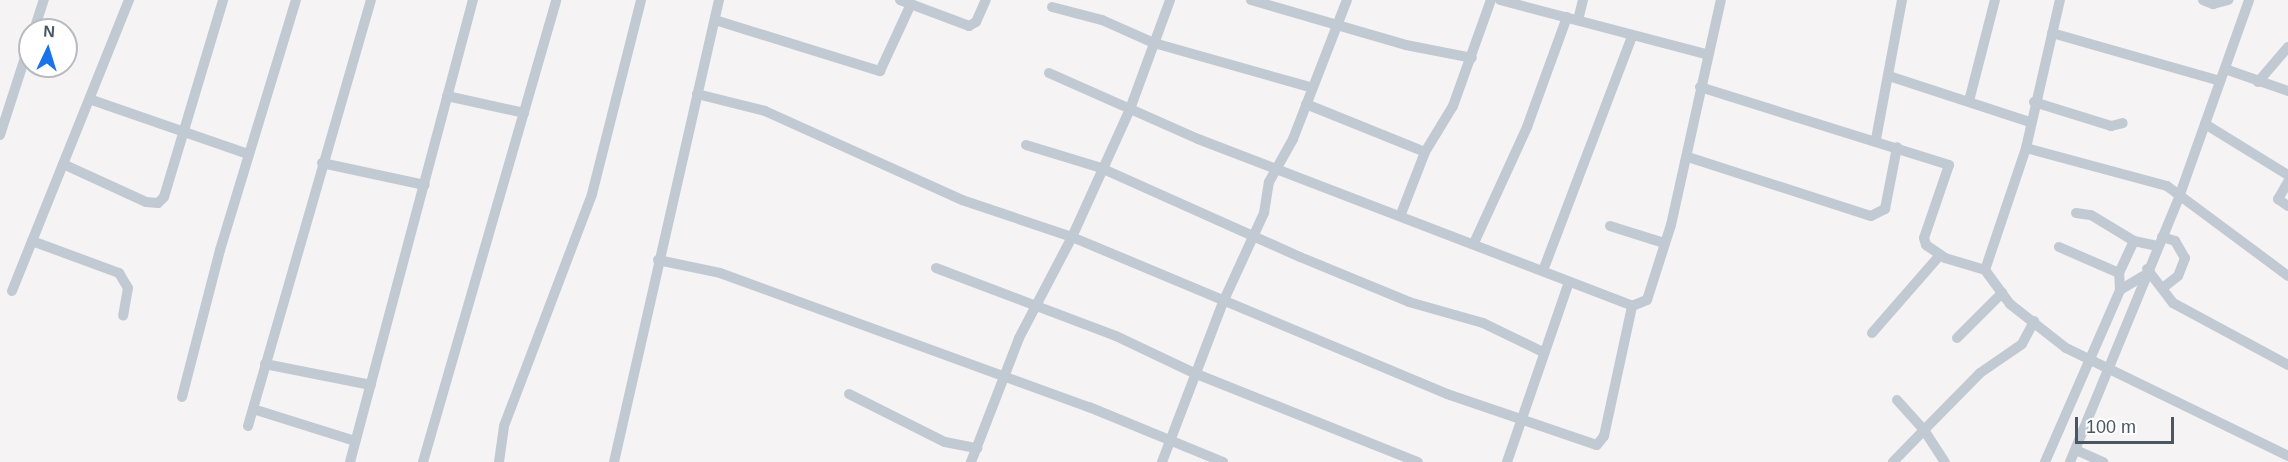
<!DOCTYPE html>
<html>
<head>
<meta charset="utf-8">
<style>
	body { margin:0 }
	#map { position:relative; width:2288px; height:462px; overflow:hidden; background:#f5f3f3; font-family:Helvetica,sans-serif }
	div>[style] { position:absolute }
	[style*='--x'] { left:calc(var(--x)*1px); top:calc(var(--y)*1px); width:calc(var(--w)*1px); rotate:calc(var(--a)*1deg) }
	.minor>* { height:10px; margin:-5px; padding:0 5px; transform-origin:5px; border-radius:5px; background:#c1cad2 }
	span { translate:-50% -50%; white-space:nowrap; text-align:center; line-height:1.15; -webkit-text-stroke:6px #fff; paint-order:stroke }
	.north { position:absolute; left:18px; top:18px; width:60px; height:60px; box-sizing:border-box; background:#fff; border:2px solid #b7bbc0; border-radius:50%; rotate:4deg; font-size:16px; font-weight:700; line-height:24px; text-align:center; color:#4a5661 }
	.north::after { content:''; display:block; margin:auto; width:21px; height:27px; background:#1a73e8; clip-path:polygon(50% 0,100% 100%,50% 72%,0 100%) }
	.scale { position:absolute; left:2075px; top:417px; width:99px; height:27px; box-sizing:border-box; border:3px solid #4a5661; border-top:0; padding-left:8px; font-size:18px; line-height:21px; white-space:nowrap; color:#4a5661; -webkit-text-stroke:4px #fff; paint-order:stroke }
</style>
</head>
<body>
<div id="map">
	<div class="minor">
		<div style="--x:900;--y:0;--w:74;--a:20.6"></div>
		<div style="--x:969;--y:26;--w:8;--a:-30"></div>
		<div style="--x:976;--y:22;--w:24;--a:-66"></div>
		<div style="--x:1251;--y:0;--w:161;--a:16.2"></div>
		<div style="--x:1406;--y:45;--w:67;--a:11.1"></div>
		<div style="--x:1500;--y:0;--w:213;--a:14.7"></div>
		<div style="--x:2203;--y:0;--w:11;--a:22"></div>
		<div style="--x:2213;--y:4;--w:16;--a:-15"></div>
		<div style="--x:1052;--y:7;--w:52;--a:14.6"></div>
		<div style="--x:1102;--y:20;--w:57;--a:23.9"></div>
		<div style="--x:1154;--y:43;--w:165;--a:15.8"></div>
		<div style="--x:715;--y:20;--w:173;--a:17.2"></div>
		<div style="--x:880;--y:71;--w:74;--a:-65.2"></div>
		<div style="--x:1578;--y:20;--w:21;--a:-76"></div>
		<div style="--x:34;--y:30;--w:32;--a:-72"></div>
		<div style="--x:2052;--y:33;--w:175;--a:15.9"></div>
		<div style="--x:2225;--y:69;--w:67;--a:19.2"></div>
		<div style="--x:1049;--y:73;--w:163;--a:23.9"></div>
		<div style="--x:1198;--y:139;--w:465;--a:21"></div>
		<div style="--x:1632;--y:306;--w:16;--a:-22"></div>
		<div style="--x:1647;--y:300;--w:79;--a:-72.3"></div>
		<div style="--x:1671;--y:225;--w:230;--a:-77.5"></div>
		<div style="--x:1889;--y:76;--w:148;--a:18.1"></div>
		<div style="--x:2258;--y:82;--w:46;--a:-49.4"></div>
		<div style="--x:1700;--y:87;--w:261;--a:17.4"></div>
		<div style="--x:1949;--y:165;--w:77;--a:108.9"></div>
		<div style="--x:1924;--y:238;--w:7;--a:74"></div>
		<div style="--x:1926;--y:245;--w:23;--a:34"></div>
		<div style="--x:1945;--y:258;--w:42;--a:16.7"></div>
		<div style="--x:1985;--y:270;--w:42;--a:53.7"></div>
		<div style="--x:2010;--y:304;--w:71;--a:38.2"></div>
		<div style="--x:2066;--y:348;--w:247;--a:25.9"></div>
		<div style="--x:697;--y:94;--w:70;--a:14"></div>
		<div style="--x:765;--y:111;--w:216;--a:24.3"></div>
		<div style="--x:962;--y:200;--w:116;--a:18.6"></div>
		<div style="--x:1072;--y:237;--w:407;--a:22.7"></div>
		<div style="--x:1447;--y:394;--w:158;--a:18.8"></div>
		<div style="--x:1597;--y:445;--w:11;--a:-52"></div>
		<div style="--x:1604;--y:436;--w:133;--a:-77.8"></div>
		<div style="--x:447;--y:96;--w:79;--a:12.4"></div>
		<div style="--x:92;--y:100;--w:165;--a:19.1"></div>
		<div style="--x:1969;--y:101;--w:104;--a:-75.6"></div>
		<div style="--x:2034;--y:102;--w:81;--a:17.3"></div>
		<div style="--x:2111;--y:126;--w:12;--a:-14"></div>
		<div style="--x:1306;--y:104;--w:128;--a:22"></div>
		<div style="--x:2205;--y:124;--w:97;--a:31.6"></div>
		<div style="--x:0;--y:135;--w:98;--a:-72.1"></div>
		<div style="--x:1876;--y:139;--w:141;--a:-79.4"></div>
		<div style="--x:1026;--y:145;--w:78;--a:17"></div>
		<div style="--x:1101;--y:168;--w:218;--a:24.1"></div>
		<div style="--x:1300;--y:257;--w:118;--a:22.4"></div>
		<div style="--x:1409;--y:302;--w:77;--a:15.8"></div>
		<div style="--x:1483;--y:323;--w:67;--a:25.8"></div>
		<div style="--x:2026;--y:148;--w:146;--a:15.1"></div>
		<div style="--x:2167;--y:186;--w:151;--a:36.6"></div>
		<div style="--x:1688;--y:157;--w:192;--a:17.9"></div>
		<div style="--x:1871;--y:216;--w:16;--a:-27"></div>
		<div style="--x:1885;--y:209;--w:63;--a:-79"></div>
		<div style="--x:322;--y:163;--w:105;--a:12.1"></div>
		<div style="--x:63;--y:164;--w:91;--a:24.6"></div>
		<div style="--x:146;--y:202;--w:12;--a:5"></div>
		<div style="--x:158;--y:203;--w:8;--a:-45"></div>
		<div style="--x:164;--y:197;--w:206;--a:-73.3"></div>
		<div style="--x:2288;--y:182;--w:20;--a:120"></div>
		<div style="--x:2278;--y:199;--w:12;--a:35"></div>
		<div style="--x:2076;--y:213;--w:15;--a:8"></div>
		<div style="--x:2091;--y:215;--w:50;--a:31.2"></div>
		<div style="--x:2134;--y:241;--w:24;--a:12"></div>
		<div style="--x:1401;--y:214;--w:66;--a:-68.8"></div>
		<div style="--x:1425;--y:152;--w:54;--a:-58.7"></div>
		<div style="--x:1453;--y:106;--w:113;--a:-70.3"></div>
		<div style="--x:1610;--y:226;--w:57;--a:17.5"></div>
		<div style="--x:2162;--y:237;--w:14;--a:17"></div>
		<div style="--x:2175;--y:241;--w:20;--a:60"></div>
		<div style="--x:2185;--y:258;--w:19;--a:111"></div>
		<div style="--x:2178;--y:276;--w:18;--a:142"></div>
		<div style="--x:32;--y:241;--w:93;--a:20.2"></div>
		<div style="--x:119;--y:273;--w:17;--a:59"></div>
		<div style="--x:128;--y:288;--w:28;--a:100"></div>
		<div style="--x:1474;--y:243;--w:128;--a:-65.4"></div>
		<div style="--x:1527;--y:127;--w:117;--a:-70"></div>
		<div style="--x:2059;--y:247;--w:65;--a:23.4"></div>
		<div style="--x:658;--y:260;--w:63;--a:11.8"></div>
		<div style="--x:720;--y:273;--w:393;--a:20"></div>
		<div style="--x:1089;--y:407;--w:145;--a:22.3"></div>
		<div style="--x:936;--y:268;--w:192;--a:20.7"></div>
		<div style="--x:1116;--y:336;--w:86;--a:25.4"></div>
		<div style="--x:1194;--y:373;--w:241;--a:21.7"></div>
		<div style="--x:1544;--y:268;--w:248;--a:-69.2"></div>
		<div style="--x:2147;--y:269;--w:43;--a:52.6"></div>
		<div style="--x:2173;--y:303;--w:131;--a:28.3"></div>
		<div style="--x:1985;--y:270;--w:129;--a:-71.4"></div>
		<div style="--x:2026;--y:148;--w:152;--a:-77.1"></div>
		<div style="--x:2120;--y:290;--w:27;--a:-31"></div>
		<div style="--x:12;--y:291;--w:314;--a:-68.1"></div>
		<div style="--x:1872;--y:333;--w:103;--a:-48.9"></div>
		<div style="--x:1957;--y:338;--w:64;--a:-45"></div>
		<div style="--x:265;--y:364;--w:108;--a:11.2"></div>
		<div style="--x:849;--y:394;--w:107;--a:26.6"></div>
		<div style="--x:945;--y:442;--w:33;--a:11"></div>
		<div style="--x:182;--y:397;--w:152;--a:-75.5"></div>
		<div style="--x:220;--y:250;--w:261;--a:-73.1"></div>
		<div style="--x:1897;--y:400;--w:40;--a:48"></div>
		<div style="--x:1924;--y:430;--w:80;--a:-45.5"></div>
		<div style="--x:1980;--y:373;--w:51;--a:-34.6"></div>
		<div style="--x:2022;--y:344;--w:26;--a:-62"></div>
		<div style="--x:253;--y:409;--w:107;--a:17.4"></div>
		<div style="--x:248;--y:426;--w:443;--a:-73.9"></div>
		<div style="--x:2076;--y:450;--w:30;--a:24"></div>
		<div style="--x:350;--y:462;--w:478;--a:-75.1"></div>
		<div style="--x:423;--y:462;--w:481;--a:-73.9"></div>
		<div style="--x:499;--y:462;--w:36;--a:-82"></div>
		<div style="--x:504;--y:426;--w:248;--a:-69.2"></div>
		<div style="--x:592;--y:194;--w:200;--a:-75.8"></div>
		<div style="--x:614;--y:462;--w:474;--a:-77.2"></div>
		<div style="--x:971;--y:462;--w:133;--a:-68.8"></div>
		<div style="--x:1019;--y:338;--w:114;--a:-62.3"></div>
		<div style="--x:1072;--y:237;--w:141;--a:-65.6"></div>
		<div style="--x:1130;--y:109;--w:116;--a:-69.8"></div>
		<div style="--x:1162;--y:462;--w:173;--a:-69.1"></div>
		<div style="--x:1224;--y:300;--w:96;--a:-65.3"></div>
		<div style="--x:1264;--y:213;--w:31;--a:-81"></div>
		<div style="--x:1269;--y:182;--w:49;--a:-60.8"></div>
		<div style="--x:1293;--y:139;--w:149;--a:-68.8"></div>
		<div style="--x:1507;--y:462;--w:187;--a:-71"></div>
		<div style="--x:1893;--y:462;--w:45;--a:-45.9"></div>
		<div style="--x:1924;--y:430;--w:38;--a:57"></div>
		<div style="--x:2045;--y:462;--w:188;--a:-66.4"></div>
		<div style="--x:2120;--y:290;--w:17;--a:-93"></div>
		<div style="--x:2119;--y:273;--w:35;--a:-65"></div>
		<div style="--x:2070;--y:462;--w:287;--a:-67.6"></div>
		<div style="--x:2179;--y:197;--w:209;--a:-70.4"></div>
	</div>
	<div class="north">N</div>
	<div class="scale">100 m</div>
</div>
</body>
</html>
